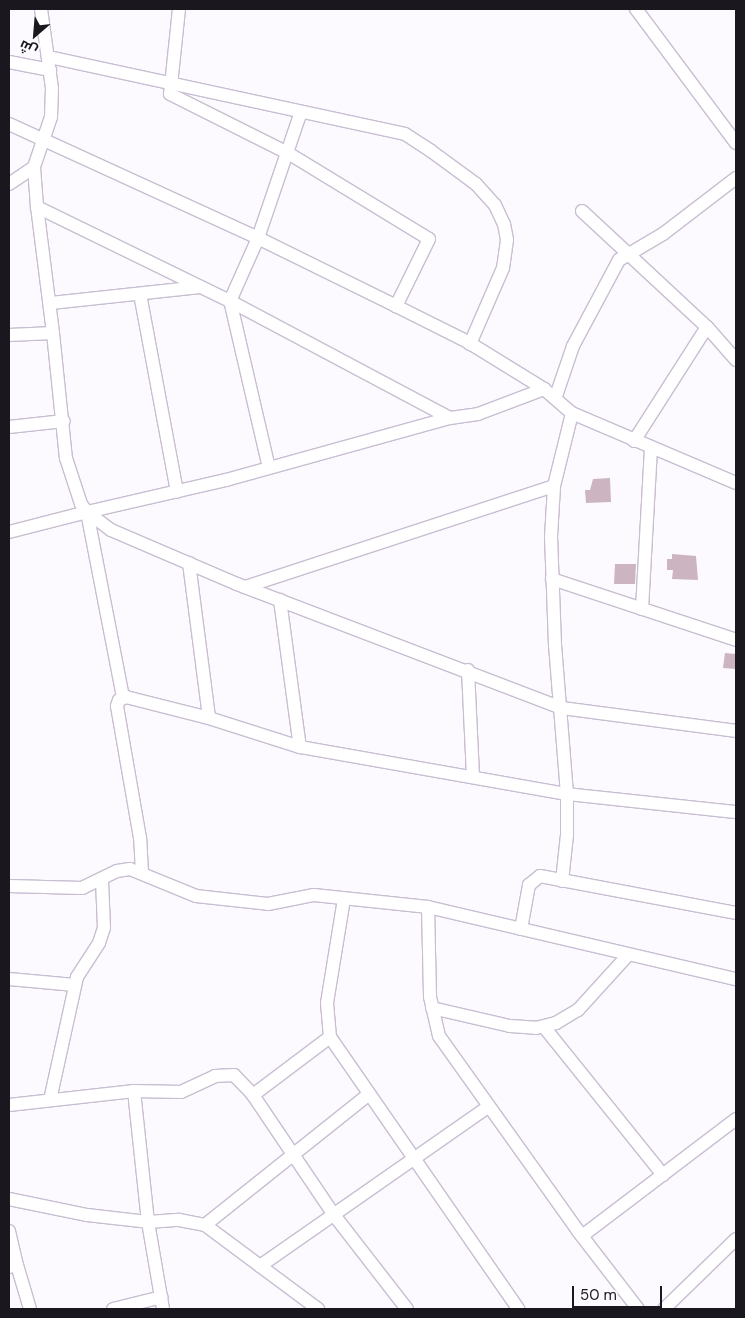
<!DOCTYPE html>
<html>
<head>
<meta charset="utf-8">
<style>
	body { margin:0 }
	#map { position:relative; width:745px; height:1318px; overflow:hidden; background:#fcfafe; font-family:"DM Sans",Cairo,sans-serif }
	div>[style] { position:absolute }
	[style*='--x'] { left:calc(var(--x)*1px); top:calc(var(--y)*1px); width:calc(var(--w)*1px); rotate:calc(var(--a)*1deg) }
	.building>* { inset:0; background:#ccb5c0 }
	.roads { filter:drop-shadow(1px 0 #c8bed2) drop-shadow(-1px 0 #c8bed2) drop-shadow(0 1px #c8bed2) drop-shadow(0 -1px #c8bed2) }
	.minor>* { height:12px; margin:-6px; padding:0 6px; transform-origin:6px; border-radius:6px; background:#fff }
	span { translate:-50% -50%; white-space:nowrap; text-align:center; line-height:1.15; -webkit-text-stroke:4.5px #fcfafe; paint-order:stroke }
	.frame { position:absolute; inset:0; border:10px solid #1b171f; pointer-events:none }
	.north { position:absolute; left:10px; top:10px; width:50px; height:50px; -webkit-text-stroke:4px #fcfafe; paint-order:stroke; rotate:207deg; font-size:14px; font-weight:700; line-height:20px; text-align:center; color:#1b171f }
	.north::after { content:''; display:block; margin:auto; width:18px; height:22px; background:#1b171f; clip-path:polygon(50% 0,100% 100%,50% 72%,0 100%) }
	.scale { position:absolute; left:572px; top:1286px; width:90px; height:22px; box-sizing:border-box; border:2px solid #1b171f; border-top:0; padding-left:6px; font-size:15px; line-height:18px; white-space:nowrap; color:#1b171f; -webkit-text-stroke:4px #fcfafe; paint-order:stroke }
</style>
</head>
<body>
<div id="map">
	<div class="building">
		<div style="clip-path:polygon(610px 478px,611px 502px,586px 503px,585px 490px,590px 490px,593px 479px)"></div>
		<div style="clip-path:polygon(672px 554px,696px 556px,698px 580px,672px 579px,673px 570px,667px 570px,667px 559px,672px 559px)"></div>
		<div style="clip-path:polygon(615px 564px,636px 564px,635px 584px,614px 584px)"></div>
		<div style="clip-path:polygon(725px 653px,736px 654px,736px 669px,723px 668px)"></div>
	</div>
	<div class="roads">
		<div class="minor">
			<div style="--x:41;--y:9;--w:80;--a:82.1"></div>
			<div style="--x:52;--y:88;--w:29;--a:92"></div>
			<div style="--x:51;--y:117;--w:53;--a:108.8"></div>
			<div style="--x:34;--y:167;--w:40;--a:85.7"></div>
			<div style="--x:37;--y:207;--w:215;--a:26"></div>
			<div style="--x:230;--y:301;--w:249;--a:28"></div>
			<div style="--x:179;--y:9;--w:85;--a:96"></div>
			<div style="--x:170;--y:94;--w:132;--a:26.6"></div>
			<div style="--x:288;--y:153;--w:165;--a:31.4"></div>
			<div style="--x:429;--y:239;--w:75;--a:116.2"></div>
			<div style="--x:636;--y:9;--w:167;--a:53.3"></div>
			<div style="--x:49;--y:57;--w:364;--a:12.2"></div>
			<div style="--x:405;--y:134;--w:31;--a:33"></div>
			<div style="--x:431;--y:151;--w:56;--a:36.3"></div>
			<div style="--x:476;--y:184;--w:28;--a:48"></div>
			<div style="--x:495;--y:205;--w:21;--a:65"></div>
			<div style="--x:504;--y:224;--w:16;--a:79"></div>
			<div style="--x:507;--y:240;--w:28;--a:98"></div>
			<div style="--x:503;--y:268;--w:83;--a:113.5"></div>
			<div style="--x:9;--y:62;--w:42;--a:11"></div>
			<div style="--x:9;--y:124;--w:274;--a:24.6"></div>
			<div style="--x:258;--y:238;--w:147;--a:26.2"></div>
			<div style="--x:390;--y:303;--w:87;--a:26.6"></div>
			<div style="--x:468;--y:342;--w:89;--a:31.7"></div>
			<div style="--x:9;--y:184;--w:30;--a:-34"></div>
			<div style="--x:582;--y:211;--w:171;--a:42.9"></div>
			<div style="--x:707;--y:327;--w:44;--a:48.7"></div>
			<div style="--x:140;--y:294;--w:201;--a:79.4"></div>
			<div style="--x:51;--y:303;--w:150;--a:-6.1"></div>
			<div style="--x:53;--y:333;--w:126;--a:84.1"></div>
			<div style="--x:66;--y:458;--w:48;--a:71.9"></div>
			<div style="--x:81;--y:504;--w:10;--a:53"></div>
			<div style="--x:87;--y:512;--w:188;--a:79"></div>
			<div style="--x:9;--y:335;--w:44;--a:-2.6"></div>
			<div style="--x:53;--y:333;--w:127;--a:-97.2"></div>
			<div style="--x:556;--y:396;--w:53;--a:-71.2"></div>
			<div style="--x:573;--y:346;--w:98;--a:-61.9"></div>
			<div style="--x:619;--y:260;--w:51;--a:-30.6"></div>
			<div style="--x:663;--y:234;--w:92;--a:-37.5"></div>
			<div style="--x:9;--y:427;--w:55;--a:-6.2"></div>
			<div style="--x:634;--y:441;--w:135;--a:-57.4"></div>
			<div style="--x:269;--y:468;--w:171;--a:-103.1"></div>
			<div style="--x:230;--y:301;--w:69;--a:-66"></div>
			<div style="--x:258;--y:238;--w:133;--a:-71.2"></div>
			<div style="--x:87;--y:512;--w:143;--a:-13"></div>
			<div style="--x:226;--y:480;--w:232;--a:-15.5"></div>
			<div style="--x:450;--y:418;--w:28;--a:-8"></div>
			<div style="--x:478;--y:414;--w:71;--a:-20.7"></div>
			<div style="--x:544;--y:389;--w:37;--a:41"></div>
			<div style="--x:572;--y:413;--w:178;--a:23.1"></div>
			<div style="--x:9;--y:532;--w:81;--a:-14.4"></div>
			<div style="--x:87;--y:512;--w:30;--a:37"></div>
			<div style="--x:111;--y:530;--w:137;--a:23.2"></div>
			<div style="--x:237;--y:584;--w:348;--a:20.9"></div>
			<div style="--x:562;--y:708;--w:176;--a:7.5"></div>
			<div style="--x:189;--y:563;--w:156;--a:82.6"></div>
			<div style="--x:552;--y:579;--w:194;--a:18.3"></div>
			<div style="--x:245;--y:587;--w:325;--a:-18.1"></div>
			<div style="--x:280;--y:600;--w:148;--a:82.3"></div>
			<div style="--x:300;--y:747;--w:271;--a:10"></div>
			<div style="--x:567;--y:794;--w:170;--a:6.1"></div>
			<div style="--x:642;--y:609;--w:161;--a:-86.8"></div>
			<div style="--x:468;--y:670;--w:107;--a:87.3"></div>
			<div style="--x:142;--y:873;--w:35;--a:-93"></div>
			<div style="--x:140;--y:838;--w:134;--a:-99.9"></div>
			<div style="--x:117;--y:706;--w:6;--a:-72"></div>
			<div style="--x:119;--y:700;--w:8;--a:-23"></div>
			<div style="--x:126;--y:697;--w:86;--a:14.2"></div>
			<div style="--x:209;--y:718;--w:96;--a:17.7"></div>
			<div style="--x:562;--y:881;--w:46;--a:-83.8"></div>
			<div style="--x:567;--y:835;--w:41;--a:-90"></div>
			<div style="--x:567;--y:794;--w:149;--a:-94.6"></div>
			<div style="--x:555;--y:645;--w:108;--a:-92.1"></div>
			<div style="--x:551;--y:537;--w:51;--a:-86.6"></div>
			<div style="--x:554;--y:486;--w:75;--a:-76.1"></div>
			<div style="--x:9;--y:886;--w:73;--a:1.6"></div>
			<div style="--x:82;--y:888;--w:39;--a:-26"></div>
			<div style="--x:117;--y:871;--w:13;--a:-9"></div>
			<div style="--x:130;--y:869;--w:71;--a:22.2"></div>
			<div style="--x:196;--y:896;--w:72;--a:6.3"></div>
			<div style="--x:268;--y:904;--w:47;--a:-11.1"></div>
			<div style="--x:314;--y:895;--w:115;--a:6"></div>
			<div style="--x:428;--y:907;--w:316;--a:13.2"></div>
			<div style="--x:344;--y:899;--w:105;--a:99.3"></div>
			<div style="--x:327;--y:1003;--w:34;--a:85"></div>
			<div style="--x:330;--y:1037;--w:331;--a:55.3"></div>
			<div style="--x:428;--y:907;--w:90;--a:88.7"></div>
			<div style="--x:430;--y:997;--w:40;--a:77"></div>
			<div style="--x:439;--y:1036;--w:239;--a:54.5"></div>
			<div style="--x:578;--y:1231;--w:98;--a:52.4"></div>
			<div style="--x:521;--y:929;--w:45;--a:-79.7"></div>
			<div style="--x:529;--y:885;--w:14;--a:-39"></div>
			<div style="--x:540;--y:876;--w:199;--a:10.7"></div>
			<div style="--x:9;--y:979;--w:66;--a:5.2"></div>
			<div style="--x:432;--y:1008;--w:80;--a:13"></div>
			<div style="--x:510;--y:1026;--w:26;--a:4"></div>
			<div style="--x:536;--y:1028;--w:21;--a:-14"></div>
			<div style="--x:556;--y:1023;--w:26;--a:-31"></div>
			<div style="--x:578;--y:1010;--w:74;--a:-47.7"></div>
			<div style="--x:544;--y:1027;--w:190;--a:51.2"></div>
			<div style="--x:134;--y:1091;--w:132;--a:83.9"></div>
			<div style="--x:148;--y:1222;--w:88;--a:80.2"></div>
			<div style="--x:253;--y:1095;--w:96;--a:-37"></div>
			<div style="--x:50;--y:1100;--w:126;--a:-77.6"></div>
			<div style="--x:77;--y:977;--w:40;--a:-57.1"></div>
			<div style="--x:99;--y:943;--w:16;--a:-72"></div>
			<div style="--x:104;--y:928;--w:48;--a:-92.4"></div>
			<div style="--x:9;--y:1105;--w:126;--a:-6.4"></div>
			<div style="--x:134;--y:1091;--w:47;--a:1.2"></div>
			<div style="--x:181;--y:1092;--w:38;--a:-25"></div>
			<div style="--x:215;--y:1076;--w:19;--a:-3"></div>
			<div style="--x:234;--y:1075;--w:28;--a:46"></div>
			<div style="--x:253;--y:1095;--w:145;--a:56"></div>
			<div style="--x:334;--y:1215;--w:119;--a:52.2"></div>
			<div style="--x:9;--y:1199;--w:80;--a:11.6"></div>
			<div style="--x:87;--y:1215;--w:61;--a:6.5"></div>
			<div style="--x:148;--y:1222;--w:31;--a:-4"></div>
			<div style="--x:179;--y:1220;--w:26;--a:11"></div>
			<div style="--x:205;--y:1225;--w:141;--a:36.6"></div>
			<div style="--x:205;--y:1225;--w:208;--a:-38.6"></div>
			<div style="--x:9;--y:1231;--w:35;--a:77"></div>
			<div style="--x:17;--y:1265;--w:8;--a:166"></div>
			<div style="--x:582;--y:1236;--w:193;--a:-37.2"></div>
			<div style="--x:17;--y:1265;--w:46;--a:73.5"></div>
			<div style="--x:260;--y:1266;--w:279;--a:-34.9"></div>
			<div style="--x:113;--y:1309;--w:50;--a:-13.8"></div>
			<div style="--x:664;--y:1309;--w:100;--a:-44.2"></div>
		</div>
	</div>
	<div class="frame"></div>
	<div class="north">ش</div>
	<div class="scale">50 m</div>
</div>
</body>
</html>
